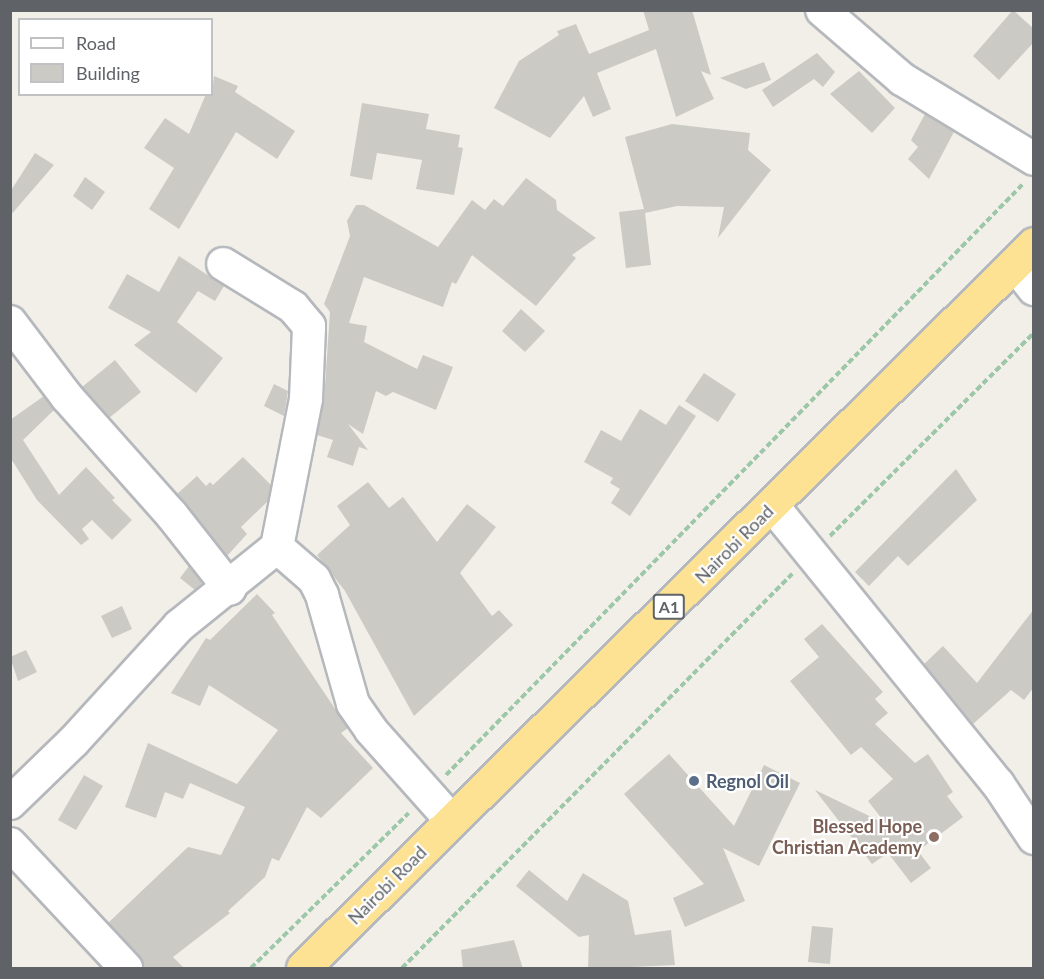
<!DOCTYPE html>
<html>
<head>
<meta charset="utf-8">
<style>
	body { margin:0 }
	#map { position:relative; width:1044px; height:979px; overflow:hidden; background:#f1efe8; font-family:Lato,sans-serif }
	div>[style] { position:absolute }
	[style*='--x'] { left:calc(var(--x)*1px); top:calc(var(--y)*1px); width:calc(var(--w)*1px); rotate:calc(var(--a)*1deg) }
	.building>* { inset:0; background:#cccac5 }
	.path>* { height:4px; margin-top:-2px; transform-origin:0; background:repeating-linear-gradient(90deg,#9cc7a9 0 6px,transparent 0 9px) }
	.roads { filter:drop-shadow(2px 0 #b5b8bc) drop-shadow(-2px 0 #b5b8bc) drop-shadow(0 2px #b5b8bc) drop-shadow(0 -2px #b5b8bc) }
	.minor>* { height:32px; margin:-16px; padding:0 16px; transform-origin:16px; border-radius:16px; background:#fff }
	.highway>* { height:33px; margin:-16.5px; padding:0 16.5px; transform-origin:16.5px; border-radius:16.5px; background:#fde293 }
	.dots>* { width:16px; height:16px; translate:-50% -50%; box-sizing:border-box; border:3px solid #fff; border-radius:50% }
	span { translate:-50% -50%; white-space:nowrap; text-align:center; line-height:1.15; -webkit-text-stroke:4.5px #fff; paint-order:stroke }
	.shield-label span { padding:2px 4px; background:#fff; border:2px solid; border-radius:4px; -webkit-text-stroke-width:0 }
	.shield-label { font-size:16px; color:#5f6368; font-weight:700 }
	.street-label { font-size:18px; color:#5f6368 }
	.service-label { font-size:18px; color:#4e5e75; font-weight:700 }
	.left { translate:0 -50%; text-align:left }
	.education-label { font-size:18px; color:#785e54; font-weight:700 }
	.right { translate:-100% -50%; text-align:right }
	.frame { position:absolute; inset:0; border:12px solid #5f6368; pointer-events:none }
	.legend { position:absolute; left:18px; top:18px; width:195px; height:78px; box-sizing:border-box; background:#fff; border:2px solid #bfc1c3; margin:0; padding:8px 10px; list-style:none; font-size:18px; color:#5f6368 }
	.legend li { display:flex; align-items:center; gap:12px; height:30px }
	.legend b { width:30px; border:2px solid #bfc1c3 }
</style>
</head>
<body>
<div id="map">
	<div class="building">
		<div style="clip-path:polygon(643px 10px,692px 10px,711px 75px,701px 71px,714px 99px,676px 117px,656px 49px,597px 73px,611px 109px,593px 117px,584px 96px,550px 138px,494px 108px,519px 61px,559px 35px,557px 31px,576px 24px,589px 54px,649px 30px)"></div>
		<div style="clip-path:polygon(1013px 10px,1034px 29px,1034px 42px,999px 80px,973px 56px)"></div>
		<div style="clip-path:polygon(817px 53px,835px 72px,823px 87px,814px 79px,773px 107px,762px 90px)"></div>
		<div style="clip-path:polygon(764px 62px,771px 80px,746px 89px,720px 78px)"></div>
		<div style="clip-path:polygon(859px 71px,895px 108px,872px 133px,830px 94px)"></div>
		<div style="clip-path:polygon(214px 76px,238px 86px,235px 92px,295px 131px,277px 159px,236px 132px,179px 229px,149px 209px,174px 168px,144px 148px,165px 118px,189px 134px,206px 94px,212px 94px)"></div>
		<div style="clip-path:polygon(362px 103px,429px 114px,426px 129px,460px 135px,458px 147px,463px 148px,454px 195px,416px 189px,422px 160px,377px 153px,372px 180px,350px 176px)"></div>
		<div style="clip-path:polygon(925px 114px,954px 132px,929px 179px,908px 159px,918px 147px,911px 140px)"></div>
		<div style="clip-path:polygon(672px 124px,750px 133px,748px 150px,771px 170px,718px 238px,724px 207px,677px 206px,645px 213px,651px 265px,626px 268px,619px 212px,644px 209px,625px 137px)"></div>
		<div style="clip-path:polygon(35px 153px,54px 165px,10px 216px,10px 192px)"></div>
		<div style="clip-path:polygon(85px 177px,105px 192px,92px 210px,73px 196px)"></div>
		<div style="clip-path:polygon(526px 178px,556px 200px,557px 210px,596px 238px,572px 255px,576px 258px,536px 306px,472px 255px,456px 284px,452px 282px,443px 307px,364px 277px,349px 323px,367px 326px,364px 342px,417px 369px,423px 355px,453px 367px,436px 410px,393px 392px,386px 396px,376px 391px,363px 434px,348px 424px,368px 450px,359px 447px,353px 466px,327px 457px,333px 440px,317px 435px,324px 400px,330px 312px,324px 304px,350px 236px,347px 221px,356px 205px,364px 205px,438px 247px,472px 200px,485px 210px,494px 199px,503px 206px)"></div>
		<div style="clip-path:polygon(179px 256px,224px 286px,215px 301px,198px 291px,177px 322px,223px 358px,196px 393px,134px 345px,151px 332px,108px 308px,127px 274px,159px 292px)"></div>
		<div style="clip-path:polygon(521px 309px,545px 331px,525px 352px,502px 331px)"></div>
		<div style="clip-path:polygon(115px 360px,141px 392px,109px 418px,82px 387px)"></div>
		<div style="clip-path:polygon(704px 373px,736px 394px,718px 422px,685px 401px)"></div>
		<div style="clip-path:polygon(274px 384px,288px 391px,284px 416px,264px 406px)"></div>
		<div style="clip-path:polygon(44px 396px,54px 410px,23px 440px,59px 495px,86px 467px,115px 498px,112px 500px,132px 520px,112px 540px,92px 520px,82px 529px,89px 539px,81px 545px,37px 500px,10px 457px,10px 420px)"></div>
		<div style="clip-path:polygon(679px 405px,696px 416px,630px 516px,611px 503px,620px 489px,610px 483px,613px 478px,584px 462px,601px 430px,621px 441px,640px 409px,666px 425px)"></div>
		<div style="clip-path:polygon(243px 457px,271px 485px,268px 501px,241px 527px,247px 534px,227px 556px,177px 494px,197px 476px,206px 486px,210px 482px,213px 485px)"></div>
		<div style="clip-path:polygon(956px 469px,977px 500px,908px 566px,898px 556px,869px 586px,855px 572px)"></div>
		<div style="clip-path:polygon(368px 482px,389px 508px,403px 497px,437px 542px,467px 504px,496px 527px,460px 573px,492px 616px,499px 610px,513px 625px,414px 716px,345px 591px,317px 555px,350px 525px,337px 506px)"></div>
		<div style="clip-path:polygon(189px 566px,202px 583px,195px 590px,180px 578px)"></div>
		<div style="clip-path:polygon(257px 594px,275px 613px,272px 615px,348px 728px,341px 733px,373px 768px,321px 818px,307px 807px,279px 861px,272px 858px,265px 877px,228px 911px,230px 913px,173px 957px,185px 969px,143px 969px,139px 956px,108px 923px,188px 847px,221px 855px,245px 807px,190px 783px,183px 799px,165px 792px,156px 818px,125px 807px,148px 743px,237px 784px,278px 730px,209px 685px,200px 706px,171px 693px,206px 638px,210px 640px)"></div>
		<div style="clip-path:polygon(122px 606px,132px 629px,112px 638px,101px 616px)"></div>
		<div style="clip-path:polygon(1034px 609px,1034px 687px,1024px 700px,1011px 690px,973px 724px,924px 664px,943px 646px,977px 683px)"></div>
		<div style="clip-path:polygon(822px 624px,883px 692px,875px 699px,888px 713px,875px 724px,915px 763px,928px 754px,953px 792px,947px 796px,963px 817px,918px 851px,931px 868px,911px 883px,888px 853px,872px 864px,815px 790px,886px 824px,868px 801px,893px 779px,861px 747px,851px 755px,790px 681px,819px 657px,804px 639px)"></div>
		<div style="clip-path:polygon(26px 650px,37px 672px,18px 681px,10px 657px)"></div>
		<div style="clip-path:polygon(669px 754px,734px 826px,764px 765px,800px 783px,759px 866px,723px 848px,745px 901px,685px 927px,673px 898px,704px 884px,624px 794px)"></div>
		<div style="clip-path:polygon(84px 775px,103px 786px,76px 830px,58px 820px)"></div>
		<div style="clip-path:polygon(529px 870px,567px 901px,583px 873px,628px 901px,635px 935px,671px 930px,675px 965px,588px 969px,589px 935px,579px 937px,516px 886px)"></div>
		<div style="clip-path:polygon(812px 926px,833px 928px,830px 964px,808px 962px)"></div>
		<div style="clip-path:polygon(514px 940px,523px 969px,463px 969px,461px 950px)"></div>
	</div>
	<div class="path">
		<div style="--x:830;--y:536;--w:288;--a:-44.9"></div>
		<div style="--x:446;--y:775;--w:826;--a:-45.69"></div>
		<div style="--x:251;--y:968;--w:221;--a:-44.5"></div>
		<div style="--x:402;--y:968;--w:556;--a:-45.29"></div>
	</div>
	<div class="roads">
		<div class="minor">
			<div style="--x:822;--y:10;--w:106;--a:40.8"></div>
			<div style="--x:902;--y:79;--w:154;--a:31.2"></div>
			<div style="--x:1023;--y:275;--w:18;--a:52"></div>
			<div style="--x:10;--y:322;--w:94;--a:52.8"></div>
			<div style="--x:67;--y:397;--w:157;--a:48.4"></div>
			<div style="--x:171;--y:514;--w:95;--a:51.8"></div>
			<div style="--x:780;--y:515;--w:346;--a:51"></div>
			<div style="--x:998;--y:784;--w:65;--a:56.3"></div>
			<div style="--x:277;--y:547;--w:49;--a:40.9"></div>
			<div style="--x:314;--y:579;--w:18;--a:63"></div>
			<div style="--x:322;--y:595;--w:113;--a:74.1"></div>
			<div style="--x:353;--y:704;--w:32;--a:55"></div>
			<div style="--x:371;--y:730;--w:122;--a:48.3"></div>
			<div style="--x:10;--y:803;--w:89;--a:-44.1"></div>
			<div style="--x:74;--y:741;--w:156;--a:-47.6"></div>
			<div style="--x:179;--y:626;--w:126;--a:-38.9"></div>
			<div style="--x:277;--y:547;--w:151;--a:-78.9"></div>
			<div style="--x:306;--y:399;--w:73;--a:-87.6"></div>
			<div style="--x:309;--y:326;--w:25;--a:-130"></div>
			<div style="--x:293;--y:307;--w:82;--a:-148.4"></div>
			<div style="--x:10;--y:844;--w:170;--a:46.9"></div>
		</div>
		<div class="highway">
			<div style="--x:303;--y:968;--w:1029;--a:-44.72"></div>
		</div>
	</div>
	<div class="dots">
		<div style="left:694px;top:781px;background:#5c6f8a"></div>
		<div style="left:934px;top:837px;background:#8d6e63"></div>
	</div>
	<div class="shield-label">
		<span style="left:669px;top:607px">A1</span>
	</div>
	<div class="street-label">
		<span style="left:734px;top:544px;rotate:-45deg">Nairobi Road</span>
		<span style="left:387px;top:885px;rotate:-45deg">Nairobi Road</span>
	</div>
	<div class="service-label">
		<span class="left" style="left:706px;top:781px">Regnol Oil</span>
	</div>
	<div class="education-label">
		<span class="right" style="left:922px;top:837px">Blessed Hope<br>Christian Academy</span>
	</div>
	<div class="frame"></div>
	<ul class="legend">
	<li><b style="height:8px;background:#fff"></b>Road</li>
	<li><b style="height:16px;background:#cccac5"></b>Building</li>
	</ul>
</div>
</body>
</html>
